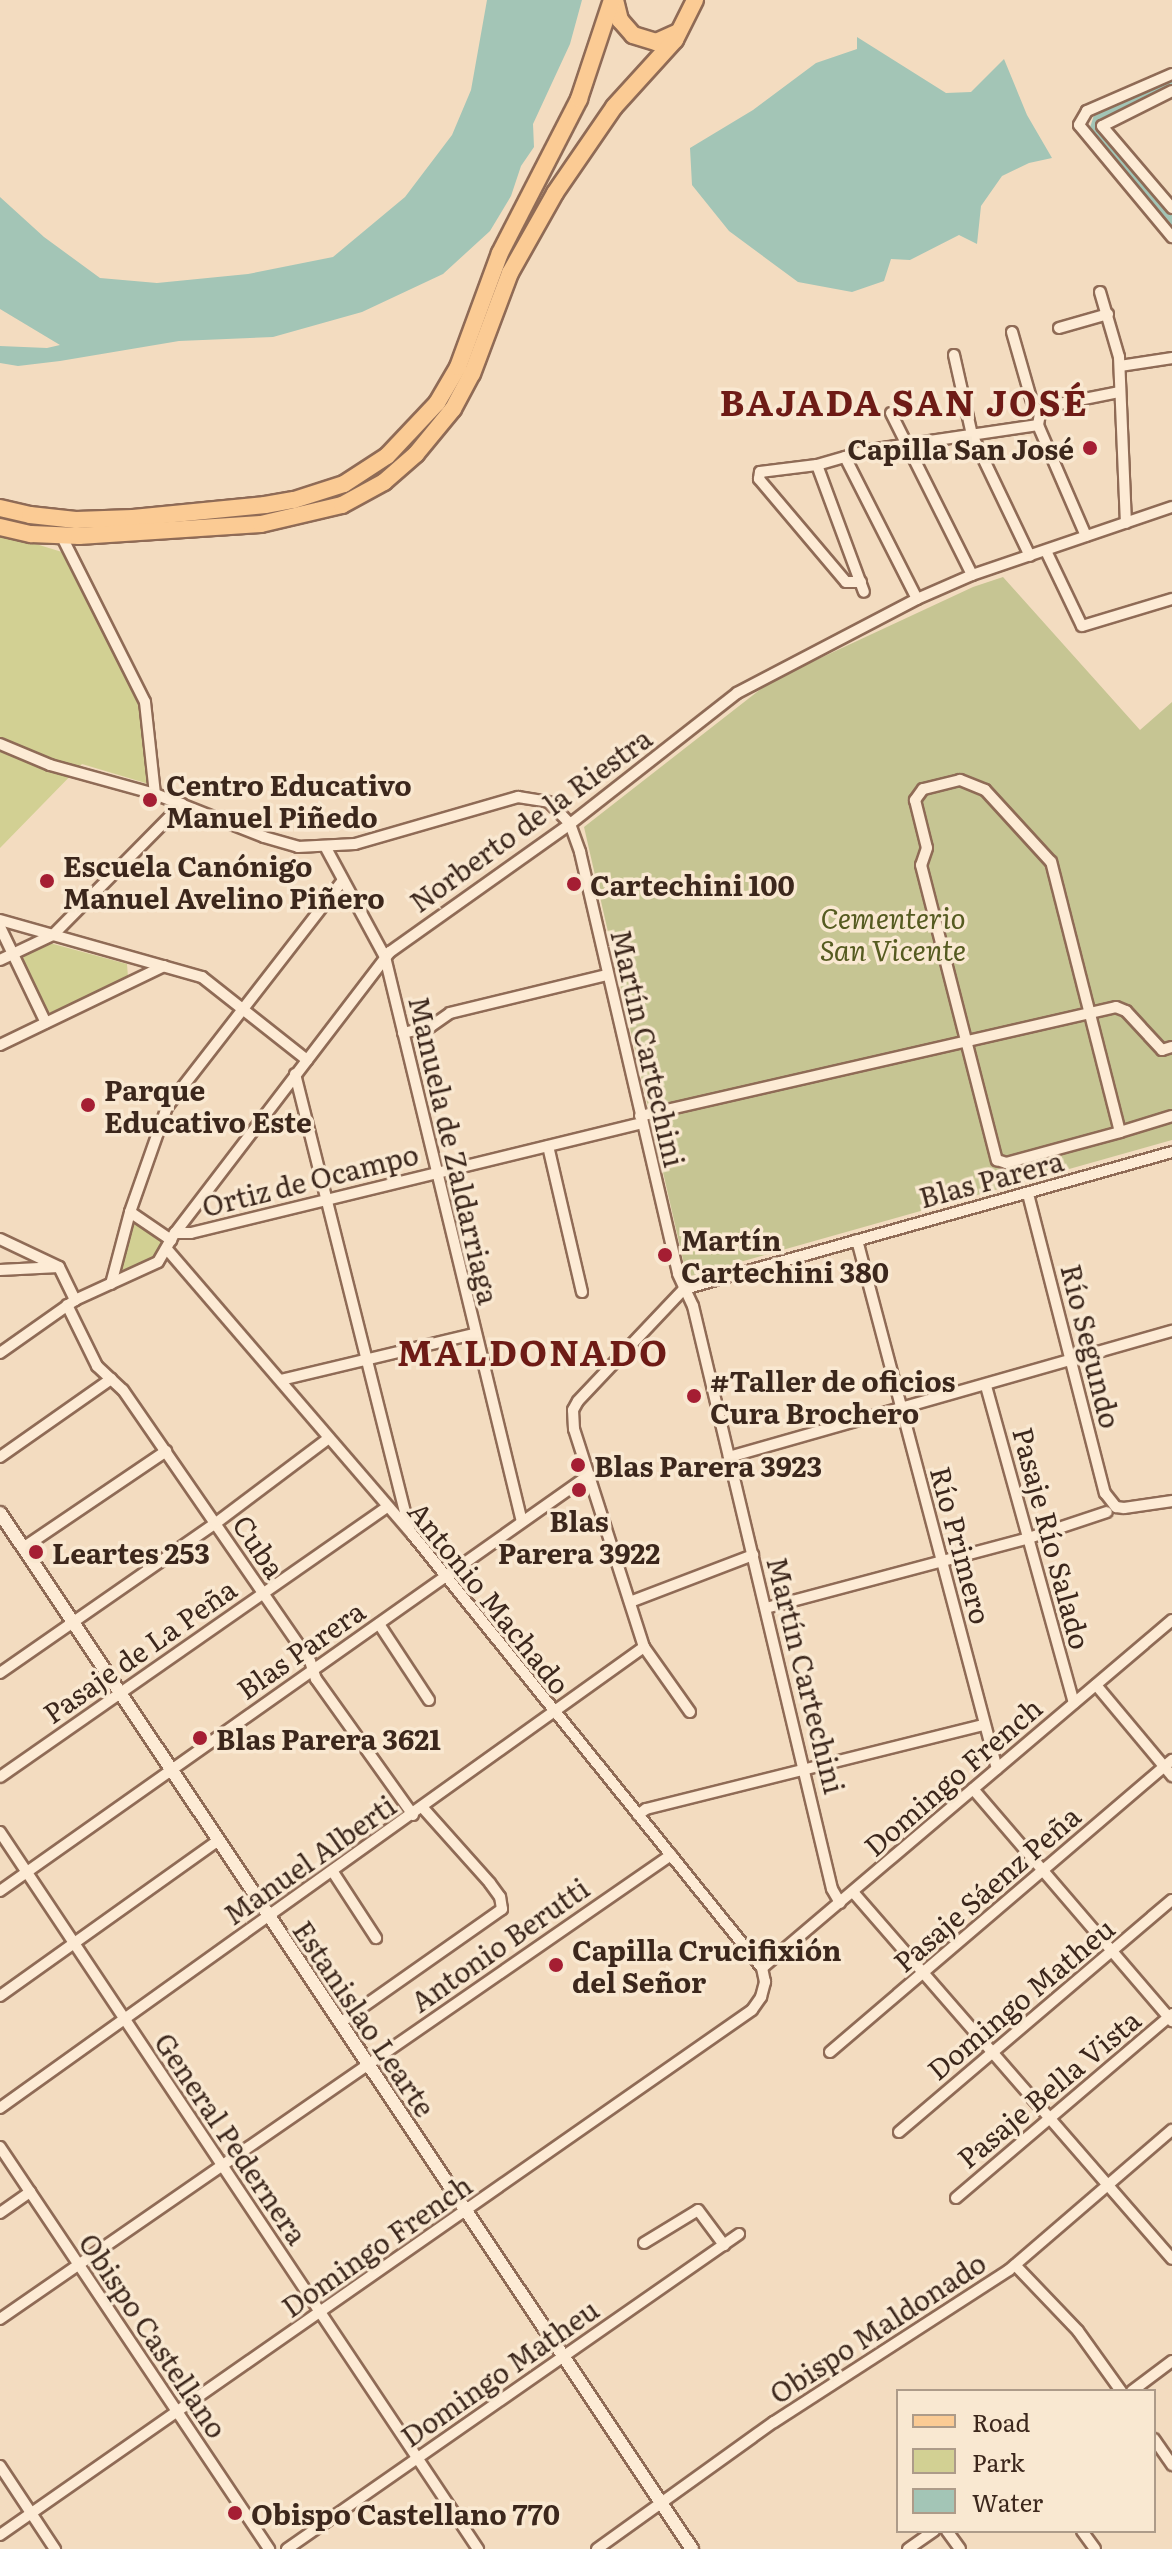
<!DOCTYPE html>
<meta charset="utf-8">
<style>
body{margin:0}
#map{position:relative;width:1172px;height:2549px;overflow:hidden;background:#f3dcc0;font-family:Literata,serif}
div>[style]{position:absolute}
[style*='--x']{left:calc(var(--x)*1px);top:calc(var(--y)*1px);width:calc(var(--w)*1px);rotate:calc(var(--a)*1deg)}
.green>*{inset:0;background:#d2d093}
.cemetery>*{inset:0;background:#c6c593}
.water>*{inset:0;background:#a3c5b6}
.canal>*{height:10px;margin:-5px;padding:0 5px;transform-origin:5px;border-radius:5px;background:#a3c5b6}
.roads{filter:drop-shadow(2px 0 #8f6b56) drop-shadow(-2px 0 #8f6b56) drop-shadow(0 2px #8f6b56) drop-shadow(0 -2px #8f6b56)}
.minor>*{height:10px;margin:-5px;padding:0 5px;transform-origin:5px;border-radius:5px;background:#fdebd5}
.tertiary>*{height:12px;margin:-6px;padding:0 6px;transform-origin:6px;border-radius:6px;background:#fdebd5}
.primary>*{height:16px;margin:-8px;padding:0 8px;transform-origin:8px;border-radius:8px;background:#fbcb94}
.dots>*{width:22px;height:22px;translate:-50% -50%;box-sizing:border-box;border:4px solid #f9e8d1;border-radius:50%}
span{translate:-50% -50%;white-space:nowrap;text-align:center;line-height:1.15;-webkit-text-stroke:7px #f9e8d1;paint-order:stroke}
.poi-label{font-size:28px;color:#3c271c;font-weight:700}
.right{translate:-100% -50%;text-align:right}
.left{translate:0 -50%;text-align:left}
.street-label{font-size:28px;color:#3c271c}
.park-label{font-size:28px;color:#555b20;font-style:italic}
.district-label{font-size:36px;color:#6e1b16;font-weight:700;letter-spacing:2px}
.legend{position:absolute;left:896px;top:2389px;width:260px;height:144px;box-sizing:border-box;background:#f9e8d1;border:2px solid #ad9b89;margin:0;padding:10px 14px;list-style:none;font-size:24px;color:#3c271c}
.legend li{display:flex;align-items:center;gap:16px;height:40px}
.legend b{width:40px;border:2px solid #ad9b89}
</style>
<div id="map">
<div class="green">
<i style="clip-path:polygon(0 533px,62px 552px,141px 709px,152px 785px,82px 764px,0 848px)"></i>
<i style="clip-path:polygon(46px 942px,127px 964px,128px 977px,53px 1013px,47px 1011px,23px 961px,24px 953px)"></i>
<i style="clip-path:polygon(132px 1217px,164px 1243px,154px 1259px,114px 1279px)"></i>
</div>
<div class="cemetery">
<i style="clip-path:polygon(1003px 577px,1140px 730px,1172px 702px,1172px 1140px,687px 1277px,584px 827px,771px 681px,973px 587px)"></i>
</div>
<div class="water">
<i style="clip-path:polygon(487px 0,582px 0,570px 44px,533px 124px,534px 147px,521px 166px,511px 196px,490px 231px,443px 274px,362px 312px,273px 337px,179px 341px,60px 361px,18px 366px,0 363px,0 346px,47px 348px,60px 345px,0 309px,0 197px,44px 237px,100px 278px,157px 283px,248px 274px,333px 257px,405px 197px,452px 135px,471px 90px)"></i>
<i style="clip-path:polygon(857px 37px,946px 93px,971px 92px,1004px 59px,1027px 115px,1052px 158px,1029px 163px,1002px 176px,981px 206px,977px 244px,959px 235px,910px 260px,891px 259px,884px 281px,852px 292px,798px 282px,729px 231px,692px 185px,690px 148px,753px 110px,816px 63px,857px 49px)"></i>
</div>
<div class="canal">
<i style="--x:1172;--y:83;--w:82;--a:154.1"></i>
<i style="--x:1098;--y:119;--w:13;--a:108"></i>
<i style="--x:1094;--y:131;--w:118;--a:48.8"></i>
</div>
<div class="roads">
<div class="minor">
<i style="--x:1172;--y:74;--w:93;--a:156.5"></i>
<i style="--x:1087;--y:111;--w:16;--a:120"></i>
<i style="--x:1079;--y:125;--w:146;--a:50.3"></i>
<i style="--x:1172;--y:91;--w:78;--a:153.4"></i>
<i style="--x:1102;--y:126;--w:108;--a:49.5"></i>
<i style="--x:1100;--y:292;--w:68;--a:73.7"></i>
<i style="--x:1119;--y:357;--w:166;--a:87.6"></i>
<i style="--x:1059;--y:328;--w:51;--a:-15.9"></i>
<i style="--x:1012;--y:332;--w:76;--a:74"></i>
<i style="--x:1033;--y:405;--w:11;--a:52"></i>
<i style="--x:954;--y:355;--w:82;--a:77.3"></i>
<i style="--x:972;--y:435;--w:134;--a:64.4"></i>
<i style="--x:1120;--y:366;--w:53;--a:-8.7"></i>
<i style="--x:891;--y:413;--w:181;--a:63.4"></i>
<i style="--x:845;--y:457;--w:159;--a:63.1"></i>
<i style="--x:817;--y:465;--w:135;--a:69.7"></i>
<i style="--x:60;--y:533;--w:189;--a:63.3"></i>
<i style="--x:145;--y:702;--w:93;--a:83.8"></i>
<i style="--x:1086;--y:536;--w:121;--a:-113.4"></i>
<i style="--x:1038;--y:425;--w:11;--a:-80"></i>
<i style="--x:1040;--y:414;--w:12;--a:-42"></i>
<i style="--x:1049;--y:406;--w:71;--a:-11.3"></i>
<i style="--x:1046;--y:551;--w:83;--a:64.4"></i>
<i style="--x:1082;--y:626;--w:94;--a:-16.7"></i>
<i style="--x:861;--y:582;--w:15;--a:180"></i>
<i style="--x:846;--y:582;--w:135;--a:-130.2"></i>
<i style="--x:759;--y:479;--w:7;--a:-82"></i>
<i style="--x:760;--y:472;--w:57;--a:-7"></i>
<i style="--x:817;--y:465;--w:54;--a:-16.1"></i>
<i style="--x:869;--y:450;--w:171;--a:-8.4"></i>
<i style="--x:0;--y:744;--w:54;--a:22.8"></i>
<i style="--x:50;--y:765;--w:109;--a:15.4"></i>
<i style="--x:155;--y:794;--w:117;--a:21.5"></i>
<i style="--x:264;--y:837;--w:35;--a:16"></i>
<i style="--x:298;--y:847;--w:57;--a:-3"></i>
<i style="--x:355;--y:844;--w:170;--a:-16.1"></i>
<i style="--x:518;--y:797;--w:31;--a:9"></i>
<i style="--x:549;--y:802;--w:30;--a:46"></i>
<i style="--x:570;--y:824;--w:30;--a:70"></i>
<i style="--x:580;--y:852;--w:433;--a:76.9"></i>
<i style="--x:678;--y:1274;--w:35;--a:65"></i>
<i style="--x:693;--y:1306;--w:599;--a:76.59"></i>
<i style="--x:832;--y:1889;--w:16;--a:60"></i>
<i style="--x:326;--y:848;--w:124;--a:61.6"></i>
<i style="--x:385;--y:957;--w:581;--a:76.37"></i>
<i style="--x:0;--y:920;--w:210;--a:15.8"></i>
<i style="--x:202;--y:977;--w:134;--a:38.3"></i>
<i style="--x:0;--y:927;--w:106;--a:64.4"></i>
<i style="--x:0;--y:960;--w:59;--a:-25.3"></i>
<i style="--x:53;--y:935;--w:184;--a:-45.4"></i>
<i style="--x:403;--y:1033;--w:28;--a:-13"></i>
<i style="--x:430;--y:1027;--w:24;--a:-35"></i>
<i style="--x:450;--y:1013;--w:162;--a:-13.6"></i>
<i style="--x:0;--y:1045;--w:182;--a:-25.7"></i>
<i style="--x:295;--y:1074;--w:469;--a:75.9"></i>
<i style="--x:640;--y:1116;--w:488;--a:-12.9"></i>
<i style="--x:1116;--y:1007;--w:11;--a:22"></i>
<i style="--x:1126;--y:1011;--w:53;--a:47.3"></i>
<i style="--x:1162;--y:1050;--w:10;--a:-17"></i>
<i style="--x:1120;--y:1132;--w:279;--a:-104.3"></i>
<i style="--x:1051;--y:862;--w:98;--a:-132.5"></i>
<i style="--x:985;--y:790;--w:27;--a:-158"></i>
<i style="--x:960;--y:780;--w:38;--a:166"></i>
<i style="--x:923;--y:789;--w:14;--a:126"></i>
<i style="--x:915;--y:800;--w:49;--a:76"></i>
<i style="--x:927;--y:848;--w:18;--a:109"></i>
<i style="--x:921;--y:865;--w:305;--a:75.6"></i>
<i style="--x:997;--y:1160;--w:9;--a:18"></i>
<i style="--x:1006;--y:1163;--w:118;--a:-15.2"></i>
<i style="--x:1120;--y:1132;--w:54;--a:-17.1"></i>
<i style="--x:548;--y:1146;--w:150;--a:76.9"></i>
<i style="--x:1028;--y:1194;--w:309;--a:75.6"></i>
<i style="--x:1105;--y:1493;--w:18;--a:52"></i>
<i style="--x:1116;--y:1507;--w:8;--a:7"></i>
<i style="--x:1124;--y:1508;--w:49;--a:-8.3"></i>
<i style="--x:130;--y:1212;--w:50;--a:34.3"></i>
<i style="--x:175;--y:1233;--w:16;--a:0"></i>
<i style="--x:191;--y:1233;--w:464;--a:-13.7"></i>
<i style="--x:0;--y:1239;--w:65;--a:25.4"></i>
<i style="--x:857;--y:1240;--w:547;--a:75.18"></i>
<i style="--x:59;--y:1267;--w:37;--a:64"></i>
<i style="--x:0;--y:1270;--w:59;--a:-2.9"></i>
<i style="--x:111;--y:1284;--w:74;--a:-75.2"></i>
<i style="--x:130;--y:1212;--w:111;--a:-70.6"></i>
<i style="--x:167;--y:1107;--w:287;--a:-52.2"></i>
<i style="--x:67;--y:1305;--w:68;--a:63.8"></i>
<i style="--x:97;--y:1366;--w:35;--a:43"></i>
<i style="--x:123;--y:1390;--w:329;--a:55.4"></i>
<i style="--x:310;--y:1661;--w:19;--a:72"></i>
<i style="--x:316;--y:1679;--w:167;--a:54.5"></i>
<i style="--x:0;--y:1353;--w:92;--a:-35.2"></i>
<i style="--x:75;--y:1300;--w:91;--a:-24.6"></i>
<i style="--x:158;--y:1262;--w:34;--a:-60"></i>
<i style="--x:175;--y:1233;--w:354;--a:-52.6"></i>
<i style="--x:390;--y:952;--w:221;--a:-35.4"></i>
<i style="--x:570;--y:824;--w:212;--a:-38.1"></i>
<i style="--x:737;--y:693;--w:203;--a:-27.6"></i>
<i style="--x:917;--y:599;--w:60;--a:-23.6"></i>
<i style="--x:972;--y:575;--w:211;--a:-18.8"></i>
<i style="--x:281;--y:1380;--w:198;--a:-13.4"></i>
<i style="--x:986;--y:1386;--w:329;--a:74.5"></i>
<i style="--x:0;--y:1457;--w:136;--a:-35.1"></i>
<i style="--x:729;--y:1457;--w:461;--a:-15.9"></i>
<i style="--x:23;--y:1548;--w:173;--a:-34.1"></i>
<i style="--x:630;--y:1602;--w:132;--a:-20.9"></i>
<i style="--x:766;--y:1608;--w:269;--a:-14.9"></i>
<i style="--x:1026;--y:1539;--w:85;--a:-18.4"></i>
<i style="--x:379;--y:1624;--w:91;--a:56.7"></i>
<i style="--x:0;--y:1673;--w:263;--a:-34.8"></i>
<i style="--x:216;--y:1523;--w:141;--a:-37"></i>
<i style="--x:1096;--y:1685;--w:119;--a:50.1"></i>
<i style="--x:690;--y:1712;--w:80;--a:-125.3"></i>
<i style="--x:644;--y:1647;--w:229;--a:-107.8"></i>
<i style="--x:574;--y:1429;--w:19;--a:-93"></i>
<i style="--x:573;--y:1410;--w:10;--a:-61"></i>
<i style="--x:578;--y:1401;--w:154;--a:-46.6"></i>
<i style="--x:684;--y:1289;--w:507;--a:-15.68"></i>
<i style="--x:0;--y:1777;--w:470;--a:-34.9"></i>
<i style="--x:973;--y:1789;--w:306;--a:49.4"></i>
<i style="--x:638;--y:1815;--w:10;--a:-37"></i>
<i style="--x:646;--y:1809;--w:348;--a:-14"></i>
<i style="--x:0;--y:1832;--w:862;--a:56.31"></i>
<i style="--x:333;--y:1872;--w:79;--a:56.9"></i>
<i style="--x:0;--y:1891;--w:721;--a:-35.23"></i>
<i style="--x:853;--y:1892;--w:486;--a:49"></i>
<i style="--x:762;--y:1968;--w:538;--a:-40.32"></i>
<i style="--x:0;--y:1996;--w:267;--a:-35.5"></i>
<i style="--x:340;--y:2023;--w:198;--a:-35.1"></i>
<i style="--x:502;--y:1909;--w:12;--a:-99"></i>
<i style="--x:500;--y:1897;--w:17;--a:-126"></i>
<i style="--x:490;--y:1883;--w:101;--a:-131.8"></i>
<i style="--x:830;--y:2052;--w:450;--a:-40.5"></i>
<i style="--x:0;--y:2108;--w:792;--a:-35.6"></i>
<i style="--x:899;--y:2132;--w:358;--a:-40.4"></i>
<i style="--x:0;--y:2147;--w:484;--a:56.2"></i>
<i style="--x:956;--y:2198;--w:284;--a:-40.4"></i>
<i style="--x:0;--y:2213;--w:37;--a:-35"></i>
<i style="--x:644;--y:2243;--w:63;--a:-31.4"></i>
<i style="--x:698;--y:2210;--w:44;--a:53.4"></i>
<i style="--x:1015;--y:2265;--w:91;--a:46.3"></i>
<i style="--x:1078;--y:2331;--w:74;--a:54.4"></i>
<i style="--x:0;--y:2319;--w:816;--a:-34.66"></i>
<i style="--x:1132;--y:2391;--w:50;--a:-36.9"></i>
<i style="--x:1154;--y:2439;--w:32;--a:55"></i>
<i style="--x:0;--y:2466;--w:100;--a:56.5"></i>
<i style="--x:947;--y:2531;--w:22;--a:54"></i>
<i style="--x:1082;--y:2531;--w:22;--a:54"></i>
<i style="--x:0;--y:2535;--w:917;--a:-34.92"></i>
<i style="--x:752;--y:2010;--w:16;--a:-55"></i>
<i style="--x:761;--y:1997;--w:16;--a:-75"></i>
<i style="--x:765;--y:1982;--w:14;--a:-102"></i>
<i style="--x:762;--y:1968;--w:558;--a:-128.88"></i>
<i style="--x:412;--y:1534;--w:376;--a:-130.7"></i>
<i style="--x:287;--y:2549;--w:551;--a:-34.87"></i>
<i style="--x:597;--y:2549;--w:218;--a:-35.7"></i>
<i style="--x:774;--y:2422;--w:280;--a:-32.9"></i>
<i style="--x:1009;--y:2270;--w:215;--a:-40.7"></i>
<i style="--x:908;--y:2549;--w:32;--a:-35"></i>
</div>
<div class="tertiary">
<i style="--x:0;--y:1513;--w:1246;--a:56.26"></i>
</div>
<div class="primary">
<i style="--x:615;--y:0;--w:21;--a:76"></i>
<i style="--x:620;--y:20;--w:20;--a:49"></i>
<i style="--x:633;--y:35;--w:24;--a:17"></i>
<i style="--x:656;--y:42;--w:22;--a:-24"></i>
<i style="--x:0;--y:508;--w:31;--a:13"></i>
<i style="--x:30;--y:515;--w:46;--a:6.2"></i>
<i style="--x:76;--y:520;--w:57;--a:-2"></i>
<i style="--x:133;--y:518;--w:133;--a:-5.6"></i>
<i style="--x:265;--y:505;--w:29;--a:-10"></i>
<i style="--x:294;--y:500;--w:52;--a:-17.7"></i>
<i style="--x:344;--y:484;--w:51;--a:-33.1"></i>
<i style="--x:387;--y:456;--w:73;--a:-46.7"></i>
<i style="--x:437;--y:403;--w:42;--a:-59.7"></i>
<i style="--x:458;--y:367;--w:121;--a:-69.8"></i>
<i style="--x:500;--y:253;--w:173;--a:-62.8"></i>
<i style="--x:579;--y:99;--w:104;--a:-71.6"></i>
<i style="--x:0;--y:527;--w:32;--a:13"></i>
<i style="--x:31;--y:534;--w:48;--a:2.4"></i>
<i style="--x:79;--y:536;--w:182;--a:-3.8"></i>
<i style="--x:261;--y:524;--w:83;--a:-13.2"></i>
<i style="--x:342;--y:505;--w:48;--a:-28.7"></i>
<i style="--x:384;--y:482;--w:43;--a:-41.2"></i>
<i style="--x:416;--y:454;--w:58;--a:-50.6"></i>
<i style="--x:453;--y:409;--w:40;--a:-62"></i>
<i style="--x:472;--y:374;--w:108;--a:-69.4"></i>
<i style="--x:510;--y:273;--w:92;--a:-60.6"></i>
<i style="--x:555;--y:193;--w:104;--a:-55.5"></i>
<i style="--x:614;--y:107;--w:91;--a:-47.7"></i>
<i style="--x:675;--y:40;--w:45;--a:-63.4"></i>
</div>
</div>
<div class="dots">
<i style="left:1090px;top:448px;background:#a51e33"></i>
<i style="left:150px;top:800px;background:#a51e33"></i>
<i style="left:47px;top:881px;background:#a51e33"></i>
<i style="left:574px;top:884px;background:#a51e33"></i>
<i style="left:88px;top:1105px;background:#a51e33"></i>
<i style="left:665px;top:1255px;background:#a51e33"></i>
<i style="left:694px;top:1396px;background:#a51e33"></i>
<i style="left:578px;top:1465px;background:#a51e33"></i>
<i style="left:579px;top:1490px;background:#a51e33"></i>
<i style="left:36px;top:1552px;background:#a51e33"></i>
<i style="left:200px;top:1738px;background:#a51e33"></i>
<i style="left:556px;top:1965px;background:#a51e33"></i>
<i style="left:235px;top:2513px;background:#a51e33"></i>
</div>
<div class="poi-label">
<span class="right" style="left:1074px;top:448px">Capilla San José</span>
<span class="left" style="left:166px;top:800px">Centro Educativo<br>Manuel Piñedo</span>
<span class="left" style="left:63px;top:881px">Escuela Canónigo<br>Manuel Avelino Piñero</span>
<span class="left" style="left:590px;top:884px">Cartechini 100</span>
<span class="left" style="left:104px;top:1105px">Parque<br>Educativo Este</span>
<span class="left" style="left:681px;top:1255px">Martín<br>Cartechini 380</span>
<span class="left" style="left:710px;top:1396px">#Taller de oficios<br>Cura Brochero</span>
<span class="left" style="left:594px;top:1465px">Blas Parera 3923</span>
<span style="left:579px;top:1536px">Blas<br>Parera 3922</span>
<span class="left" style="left:52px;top:1552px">Leartes 253</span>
<span class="left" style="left:216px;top:1738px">Blas Parera 3621</span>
<span class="left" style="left:572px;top:1965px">Capilla Crucifixión<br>del Señor</span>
<span class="left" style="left:251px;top:2513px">Obispo Castellano 770</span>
</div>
<div class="street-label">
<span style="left:530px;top:819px;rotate:-36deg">Norberto de la Riestra</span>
<span style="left:649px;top:1048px;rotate:77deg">Martín Cartechini</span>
<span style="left:455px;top:1150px;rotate:77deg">Manuela de Zaldarriaga</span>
<span style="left:991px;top:1178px;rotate:-15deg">Blas Parera</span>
<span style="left:310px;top:1179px;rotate:-14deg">Ortiz de Ocampo</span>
<span style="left:1092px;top:1346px;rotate:76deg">Río Segundo</span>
<span style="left:1053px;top:1538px;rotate:75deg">Pasaje Río Salado</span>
<span style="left:962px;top:1545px;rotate:75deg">Río Primero</span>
<span style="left:260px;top:1546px;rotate:56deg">Cuba</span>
<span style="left:490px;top:1597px;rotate:51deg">Antonio Machado</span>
<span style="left:300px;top:1649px;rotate:-35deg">Blas Parera</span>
<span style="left:139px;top:1650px;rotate:-35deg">Pasaje de La Peña</span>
<span style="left:807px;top:1675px;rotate:76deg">Martín Cartechini</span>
<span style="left:952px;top:1776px;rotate:-41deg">Domingo French</span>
<span style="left:309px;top:1859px;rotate:-35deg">Manuel Alberti</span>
<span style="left:986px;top:1888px;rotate:-41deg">Pasaje Sáenz Peña</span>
<span style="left:499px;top:1944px;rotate:-35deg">Antonio Berutti</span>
<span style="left:1020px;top:1998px;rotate:-40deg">Domingo Matheu</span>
<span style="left:365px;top:2018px;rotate:56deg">Estanislao Learte</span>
<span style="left:1048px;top:2088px;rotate:-40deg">Pasaje Bella Vista</span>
<span style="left:232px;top:2138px;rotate:56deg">General Pedernera</span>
<span style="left:376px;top:2245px;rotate:-35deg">Domingo French</span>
<span style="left:877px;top:2327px;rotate:-33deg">Obispo Maldonado</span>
<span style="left:154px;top:2335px;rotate:56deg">Obispo Castellano</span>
<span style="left:499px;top:2372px;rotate:-35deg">Domingo Matheu</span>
</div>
<div class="park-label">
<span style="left:893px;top:933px">Cementerio<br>San Vicente</span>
</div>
<div class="district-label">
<span style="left:904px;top:401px">BAJADA SAN JOSÉ</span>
<span style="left:533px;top:1351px">MALDONADO</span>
</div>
<ul class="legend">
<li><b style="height:10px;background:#fbcb94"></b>Road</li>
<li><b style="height:22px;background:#d2d093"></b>Park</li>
<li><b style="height:22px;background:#a3c5b6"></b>Water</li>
</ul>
</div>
